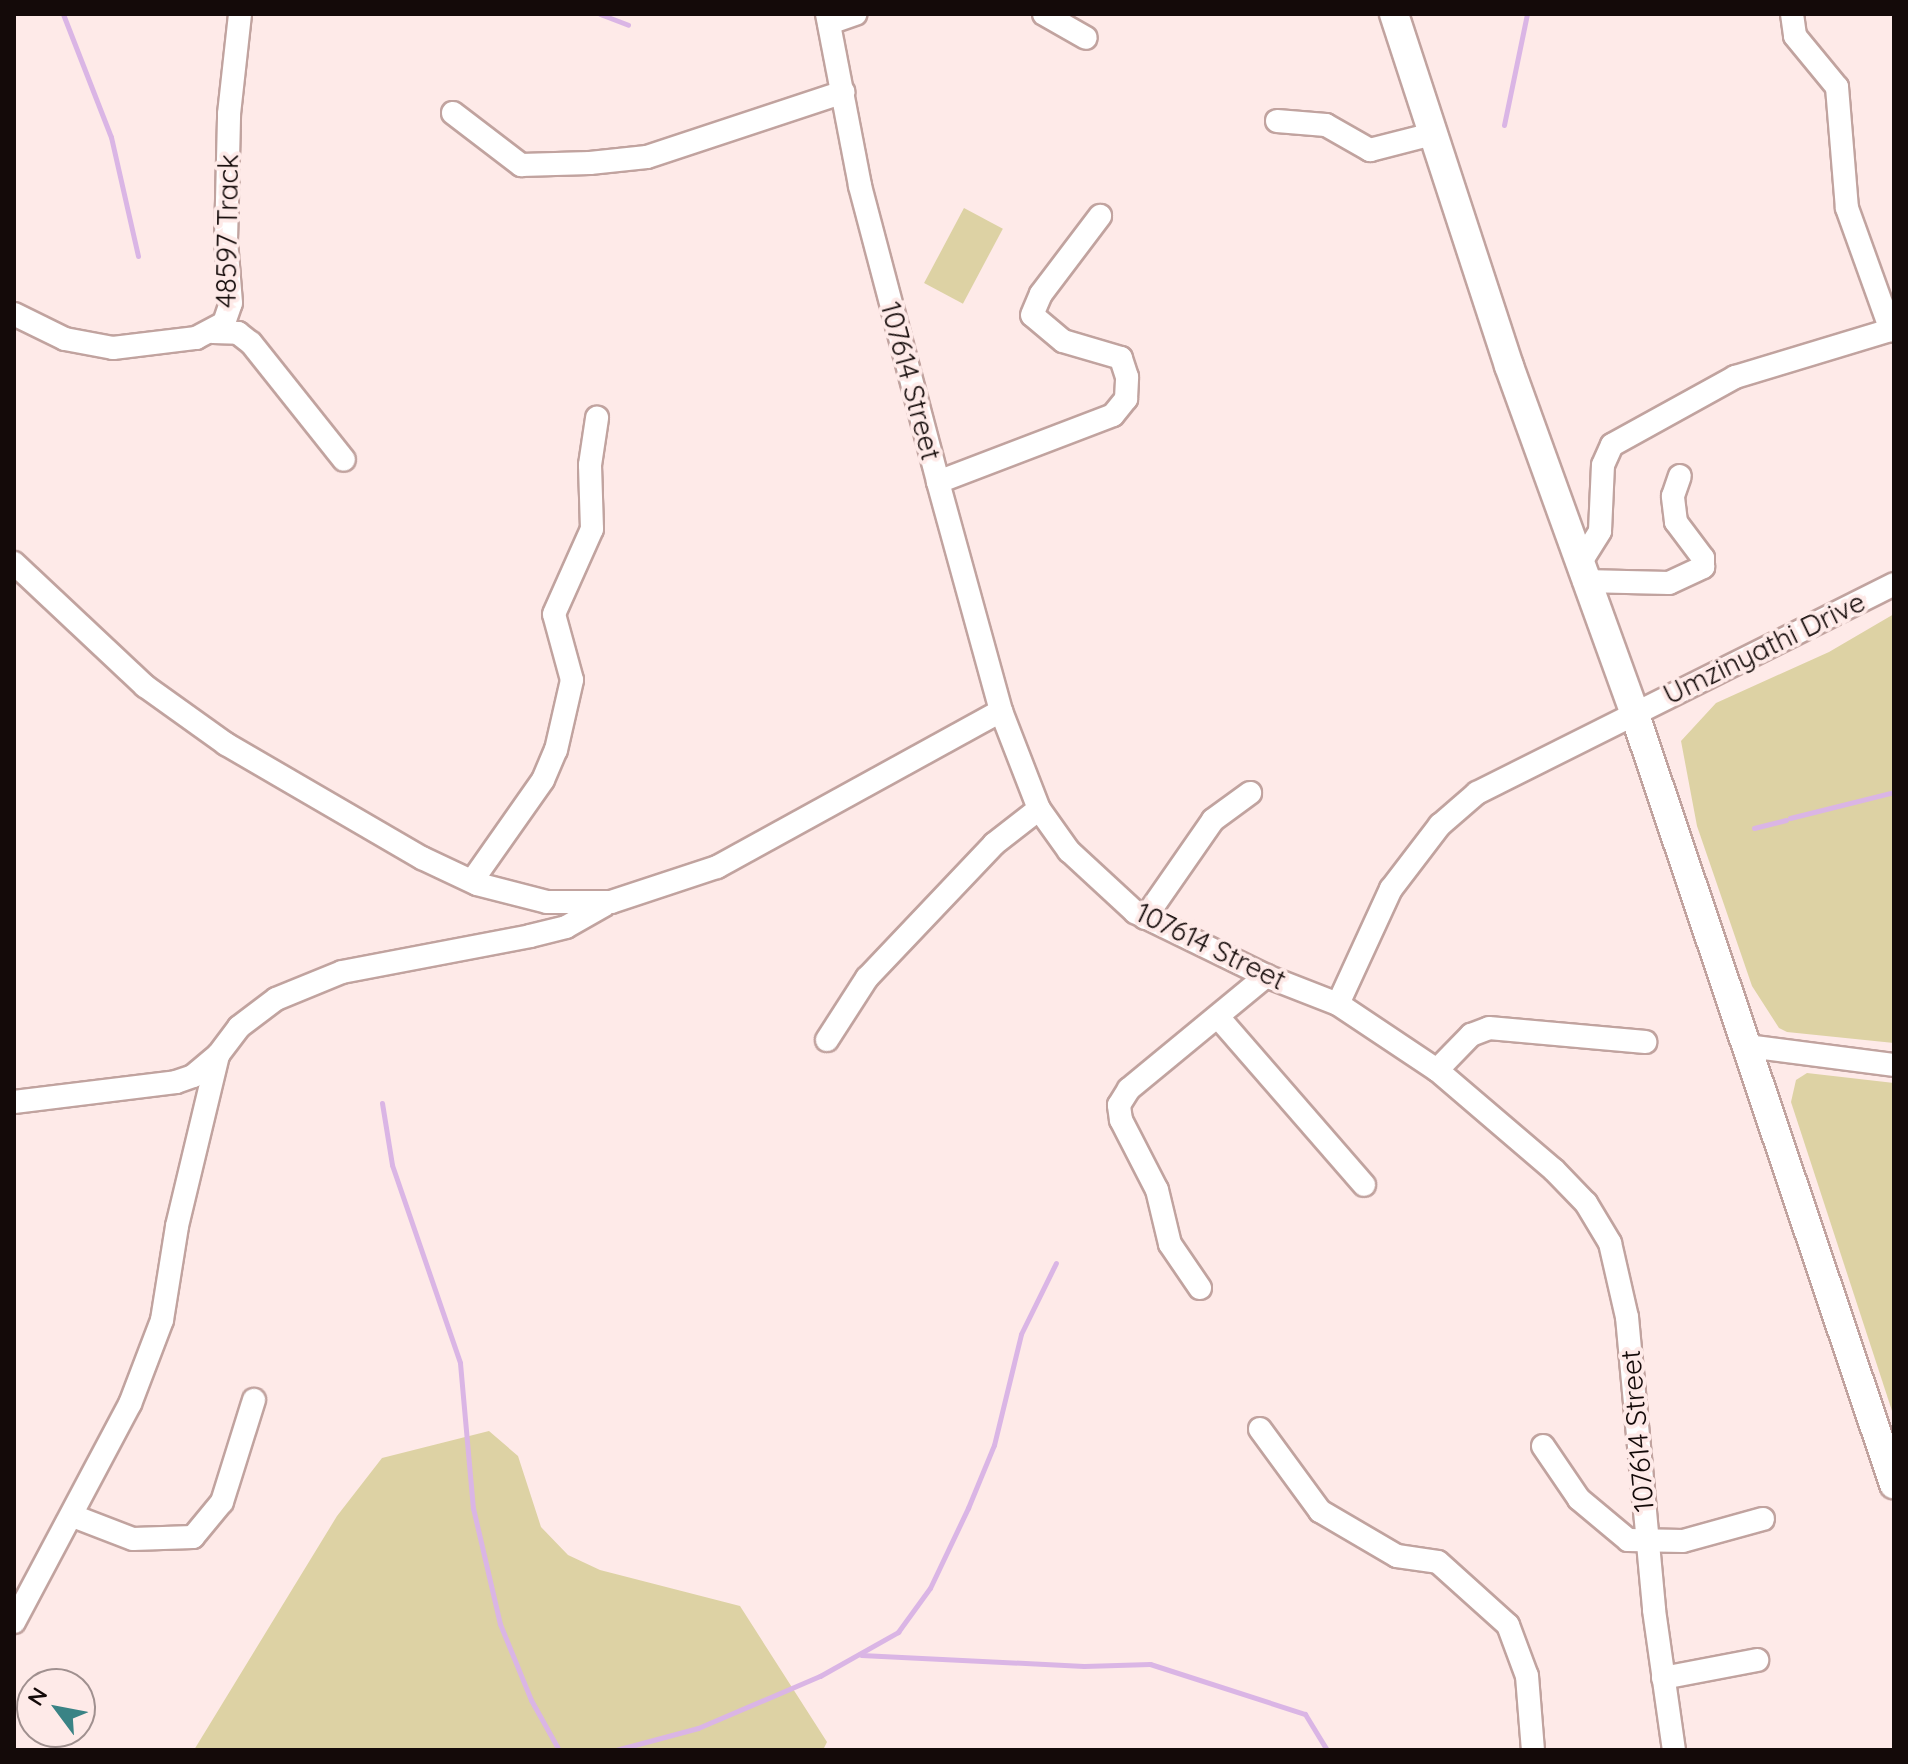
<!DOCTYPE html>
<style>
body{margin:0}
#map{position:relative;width:1908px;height:1764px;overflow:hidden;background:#feeae8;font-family:Quicksand,sans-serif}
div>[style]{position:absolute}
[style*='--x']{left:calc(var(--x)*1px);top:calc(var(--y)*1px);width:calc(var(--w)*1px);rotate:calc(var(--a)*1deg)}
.green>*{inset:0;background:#ddd2a4;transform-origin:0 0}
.stream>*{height:5px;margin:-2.5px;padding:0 2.5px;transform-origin:2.5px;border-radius:2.5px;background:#dab5e5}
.roads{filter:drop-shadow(2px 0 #c1a39f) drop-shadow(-2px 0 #c1a39f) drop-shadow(0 2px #c1a39f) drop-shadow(0 -2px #c1a39f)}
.minor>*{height:22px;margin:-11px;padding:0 11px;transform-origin:11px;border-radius:11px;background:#fff}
.major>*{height:28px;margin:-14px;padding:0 14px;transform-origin:14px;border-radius:14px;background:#fff}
span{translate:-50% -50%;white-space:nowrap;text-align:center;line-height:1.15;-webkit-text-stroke:8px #feeae8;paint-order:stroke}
.street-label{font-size:28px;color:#140a09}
.frame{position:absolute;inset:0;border:16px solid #140a09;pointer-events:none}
.north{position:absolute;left:16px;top:1668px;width:80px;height:80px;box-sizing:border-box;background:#feeae8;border:2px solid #a0908f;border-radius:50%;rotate:302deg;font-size:22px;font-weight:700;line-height:32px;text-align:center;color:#140a09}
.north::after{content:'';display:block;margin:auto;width:28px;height:36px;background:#3a8385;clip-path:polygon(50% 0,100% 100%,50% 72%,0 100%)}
</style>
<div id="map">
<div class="green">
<i style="left:964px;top:208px;width:44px;height:85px;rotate:28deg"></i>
<i style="clip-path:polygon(1894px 614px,1894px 1043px,1787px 1032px,1779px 1028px,1752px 986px,1697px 826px,1681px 741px,1716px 703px,1829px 652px)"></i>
<i style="clip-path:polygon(1807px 1073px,1894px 1083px,1894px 1417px,1791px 1102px,1796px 1080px)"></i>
<i style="clip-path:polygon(489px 1431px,518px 1456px,541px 1527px,568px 1555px,600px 1570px,740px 1606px,827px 1742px,823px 1750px,194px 1750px,337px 1516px,382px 1458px)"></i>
</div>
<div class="stream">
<i style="--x:63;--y:14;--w:132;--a:68.7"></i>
<i style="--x:111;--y:137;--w:122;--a:77.2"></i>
<i style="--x:600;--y:14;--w:30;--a:21"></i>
<i style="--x:1504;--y:125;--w:113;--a:-78.3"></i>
<i style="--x:1790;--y:818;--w:107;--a:-14"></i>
<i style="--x:1754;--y:828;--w:33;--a:-14"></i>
<i style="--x:382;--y:1103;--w:63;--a:80.8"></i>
<i style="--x:392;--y:1165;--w:209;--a:71"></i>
<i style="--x:460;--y:1363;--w:146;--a:84.9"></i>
<i style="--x:473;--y:1508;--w:119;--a:76.9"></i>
<i style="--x:500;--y:1624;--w:82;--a:67.8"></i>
<i style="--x:531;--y:1700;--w:57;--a:60.8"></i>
<i style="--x:861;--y:1655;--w:223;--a:2.8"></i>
<i style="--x:1084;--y:1666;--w:66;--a:-1.7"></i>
<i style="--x:1150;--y:1664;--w:163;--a:17.9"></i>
<i style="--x:1305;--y:1714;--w:42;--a:58.6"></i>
<i style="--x:616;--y:1750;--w:85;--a:-15"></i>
<i style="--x:698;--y:1728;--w:133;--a:-23.1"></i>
<i style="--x:820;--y:1676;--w:90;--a:-29.4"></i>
<i style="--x:898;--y:1632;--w:54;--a:-54"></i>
<i style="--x:930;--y:1588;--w:89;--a:-64.6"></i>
<i style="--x:968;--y:1508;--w:68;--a:-67.6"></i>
<i style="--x:994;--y:1445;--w:114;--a:-76.3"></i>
<i style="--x:1021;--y:1334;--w:79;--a:-63.8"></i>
</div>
<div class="roads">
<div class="minor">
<i style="--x:827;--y:14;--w:175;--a:79.1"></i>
<i style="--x:860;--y:186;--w:306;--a:75.2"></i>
<i style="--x:938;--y:482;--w:238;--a:74.6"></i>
<i style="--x:1001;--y:711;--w:105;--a:68.8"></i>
<i style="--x:1039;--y:809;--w:52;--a:54.5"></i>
<i style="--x:1069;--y:851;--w:90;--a:42.7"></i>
<i style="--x:1135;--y:912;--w:146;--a:26"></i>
<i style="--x:1266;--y:976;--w:77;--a:21.3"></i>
<i style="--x:1338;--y:1004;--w:119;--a:33.7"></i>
<i style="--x:1437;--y:1070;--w:154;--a:40.5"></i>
<i style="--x:1554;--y:1170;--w:46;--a:45.9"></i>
<i style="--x:1586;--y:1203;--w:47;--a:59"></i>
<i style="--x:1610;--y:1243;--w:76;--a:77.1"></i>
<i style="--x:1627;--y:1317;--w:294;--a:84.7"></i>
<i style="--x:1654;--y:1610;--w:141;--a:81.9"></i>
<i style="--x:1044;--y:14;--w:48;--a:29.7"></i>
<i style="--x:1792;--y:14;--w:22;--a:82"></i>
<i style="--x:1795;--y:36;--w:66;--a:50.5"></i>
<i style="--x:1837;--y:87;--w:121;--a:85.3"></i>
<i style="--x:1847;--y:208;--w:130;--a:70.2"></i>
<i style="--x:829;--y:23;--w:28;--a:-19"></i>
<i style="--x:453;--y:113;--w:86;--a:37.4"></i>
<i style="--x:521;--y:165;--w:69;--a:-1.7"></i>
<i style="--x:590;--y:163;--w:57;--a:-6"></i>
<i style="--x:647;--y:157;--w:207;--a:-18.3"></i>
<i style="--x:1277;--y:121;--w:49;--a:4.7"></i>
<i style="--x:1326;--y:125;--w:51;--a:29.6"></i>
<i style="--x:1370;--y:150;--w:65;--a:-14.3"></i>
<i style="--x:14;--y:314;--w:57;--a:26.1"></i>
<i style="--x:65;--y:339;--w:49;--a:10.6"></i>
<i style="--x:113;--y:348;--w:84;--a:-6.9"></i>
<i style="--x:196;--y:338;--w:32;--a:-28"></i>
<i style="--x:224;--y:323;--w:21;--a:-71"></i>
<i style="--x:231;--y:303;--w:62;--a:-94.6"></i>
<i style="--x:226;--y:241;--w:127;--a:-88.6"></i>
<i style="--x:229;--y:114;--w:101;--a:-83.7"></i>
<i style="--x:213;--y:332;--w:25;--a:2"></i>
<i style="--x:238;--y:333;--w:16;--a:38"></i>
<i style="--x:251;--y:343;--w:149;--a:51.5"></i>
<i style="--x:938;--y:482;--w:187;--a:-20.9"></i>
<i style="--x:1113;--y:415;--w:21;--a:-51"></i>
<i style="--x:1126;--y:399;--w:22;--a:-87"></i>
<i style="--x:1127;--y:377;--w:20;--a:-108"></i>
<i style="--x:1121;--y:358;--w:60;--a:-163.7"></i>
<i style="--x:1063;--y:341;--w:40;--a:-140"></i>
<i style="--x:1032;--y:315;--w:23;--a:-67"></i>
<i style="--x:1041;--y:294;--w:98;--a:-52.9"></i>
<i style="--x:14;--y:563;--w:180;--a:43.2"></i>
<i style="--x:145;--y:686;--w:100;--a:35.6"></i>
<i style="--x:226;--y:744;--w:227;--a:30.2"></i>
<i style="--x:422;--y:858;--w:61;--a:25.3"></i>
<i style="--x:477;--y:884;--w:72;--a:14.4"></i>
<i style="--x:547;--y:902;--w:64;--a:0"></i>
<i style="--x:611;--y:902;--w:112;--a:-18.3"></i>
<i style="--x:717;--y:867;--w:324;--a:-28.8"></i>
<i style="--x:1579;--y:565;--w:40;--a:-58"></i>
<i style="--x:1600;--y:531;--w:66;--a:-87.4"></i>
<i style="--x:1603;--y:465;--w:22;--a:-66"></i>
<i style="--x:1612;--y:445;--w:141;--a:-28.9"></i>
<i style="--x:1735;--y:377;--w:166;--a:-16.8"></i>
<i style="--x:1584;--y:581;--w:85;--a:1.3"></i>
<i style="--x:1669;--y:583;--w:38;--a:-25"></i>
<i style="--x:1703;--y:567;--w:9;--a:-90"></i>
<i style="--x:1703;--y:558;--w:45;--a:-126.9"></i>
<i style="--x:1676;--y:522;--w:26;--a:-97"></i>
<i style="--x:1673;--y:496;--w:21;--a:-71"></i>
<i style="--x:472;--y:881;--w:123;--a:-54.9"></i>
<i style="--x:543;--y:780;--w:33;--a:-67"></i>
<i style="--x:556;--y:750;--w:72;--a:-77.1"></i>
<i style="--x:572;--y:680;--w:68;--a:-105.3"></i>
<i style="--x:554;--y:614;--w:93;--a:-65.9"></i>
<i style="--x:592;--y:529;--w:64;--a:-91.8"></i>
<i style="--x:590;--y:465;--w:48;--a:-81.5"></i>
<i style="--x:1145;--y:918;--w:119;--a:-55.2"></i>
<i style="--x:1213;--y:820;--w:46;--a:-36.1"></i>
<i style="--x:1338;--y:1004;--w:127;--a:-65.3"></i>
<i style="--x:1391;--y:889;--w:81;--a:-52.6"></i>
<i style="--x:1440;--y:825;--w:49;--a:-40.9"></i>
<i style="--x:1477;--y:793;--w:466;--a:-26.6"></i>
<i style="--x:1219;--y:1018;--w:221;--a:49"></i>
<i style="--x:827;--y:1040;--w:74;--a:-57.2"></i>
<i style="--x:867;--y:978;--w:185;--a:-46.5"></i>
<i style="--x:994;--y:844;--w:57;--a:-37.9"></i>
<i style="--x:1748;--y:1046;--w:147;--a:7.4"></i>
<i style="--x:1437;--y:1070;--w:49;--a:-45.8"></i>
<i style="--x:1471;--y:1035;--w:19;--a:-21"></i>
<i style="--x:1489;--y:1028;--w:157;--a:5.1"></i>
<i style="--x:14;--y:1102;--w:163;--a:-7"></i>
<i style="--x:176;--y:1082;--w:18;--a:-19"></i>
<i style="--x:193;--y:1076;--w:33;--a:-40"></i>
<i style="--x:1200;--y:1288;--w:53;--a:-124.3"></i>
<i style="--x:1170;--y:1244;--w:56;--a:-103.5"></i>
<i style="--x:1157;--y:1190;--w:79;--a:-117.2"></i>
<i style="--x:1121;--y:1120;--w:15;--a:-98"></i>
<i style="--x:1119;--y:1105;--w:19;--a:-58"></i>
<i style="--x:1129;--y:1089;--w:178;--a:-39.5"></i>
<i style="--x:1260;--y:1429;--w:102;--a:53.8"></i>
<i style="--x:1320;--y:1511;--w:89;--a:30.3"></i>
<i style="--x:1397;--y:1556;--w:41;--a:8.3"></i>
<i style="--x:1438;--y:1562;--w:94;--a:42"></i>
<i style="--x:1508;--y:1625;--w:54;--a:69.6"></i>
<i style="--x:1527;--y:1676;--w:74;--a:85.4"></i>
<i style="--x:1543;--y:1446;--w:64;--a:55.8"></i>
<i style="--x:1579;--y:1499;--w:64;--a:39.9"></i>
<i style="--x:1628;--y:1540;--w:55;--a:1"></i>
<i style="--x:1683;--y:1541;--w:83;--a:-15.4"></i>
<i style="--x:73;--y:1516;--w:64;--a:21"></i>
<i style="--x:133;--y:1539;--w:60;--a:-1.9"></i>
<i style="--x:193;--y:1537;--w:45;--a:-50.4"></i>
<i style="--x:222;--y:1502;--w:107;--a:-72.6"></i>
<i style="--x:14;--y:1622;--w:247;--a:-62"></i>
<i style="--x:130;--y:1404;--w:90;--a:-69.1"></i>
<i style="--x:162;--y:1320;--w:95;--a:-80.9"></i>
<i style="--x:177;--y:1226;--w:176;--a:-76.5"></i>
<i style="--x:218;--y:1055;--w:35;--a:-53"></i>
<i style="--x:239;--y:1027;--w:46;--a:-37.1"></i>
<i style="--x:276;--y:999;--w:71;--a:-22.2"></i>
<i style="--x:342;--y:972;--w:191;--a:-10.8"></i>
<i style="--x:530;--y:936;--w:37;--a:-14"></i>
<i style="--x:566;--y:927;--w:43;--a:-29.6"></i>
<i style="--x:1663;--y:1678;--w:96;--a:-10.8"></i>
</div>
<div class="major">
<i style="--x:1394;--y:14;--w:370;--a:71.9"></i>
<i style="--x:1509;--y:366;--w:368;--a:70.1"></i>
<i style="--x:1634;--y:712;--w:815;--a:71.39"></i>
</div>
</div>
<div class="street-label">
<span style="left:227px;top:231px;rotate:-89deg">48597 Track</span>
<span style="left:911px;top:381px;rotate:75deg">107614 Street</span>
<span style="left:1764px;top:648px;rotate:-26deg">Umzinyathi Drive</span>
<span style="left:1211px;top:946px;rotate:26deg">107614 Street</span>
<span style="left:1637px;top:1431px;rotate:-95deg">107614 Street</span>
</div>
<div class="frame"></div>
<div class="north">N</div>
</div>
